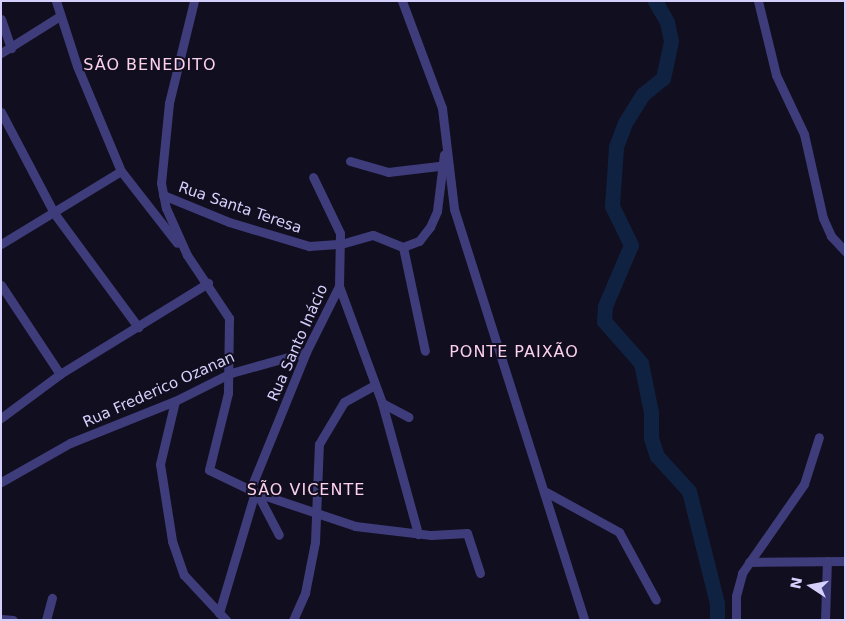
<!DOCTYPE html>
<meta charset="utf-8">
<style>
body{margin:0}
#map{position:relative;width:846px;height:621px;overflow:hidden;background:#110e1f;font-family:"DejaVu Sans",sans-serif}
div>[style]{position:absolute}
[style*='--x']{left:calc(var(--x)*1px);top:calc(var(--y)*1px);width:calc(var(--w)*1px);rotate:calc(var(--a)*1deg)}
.river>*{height:15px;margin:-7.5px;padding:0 7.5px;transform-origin:7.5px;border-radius:7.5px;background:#102241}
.minor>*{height:9px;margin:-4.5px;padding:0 4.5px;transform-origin:4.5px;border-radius:4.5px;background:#3f3c7b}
span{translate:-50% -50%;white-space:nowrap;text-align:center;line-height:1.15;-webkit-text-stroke:4px #110e1f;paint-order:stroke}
.street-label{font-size:15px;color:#d5cffc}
.neighbourhood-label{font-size:16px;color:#fcd1eb;letter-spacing:1px}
.frame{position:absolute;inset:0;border:2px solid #d5cffc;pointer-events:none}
.north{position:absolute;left:786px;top:561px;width:50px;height:50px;-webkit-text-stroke:4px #110e1f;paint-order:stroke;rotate:281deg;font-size:14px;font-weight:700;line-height:20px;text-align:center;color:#d5cffc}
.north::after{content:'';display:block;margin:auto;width:18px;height:22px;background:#d5cffc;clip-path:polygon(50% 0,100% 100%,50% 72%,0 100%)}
</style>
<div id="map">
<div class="river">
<i style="--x:655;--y:1;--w:24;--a:60"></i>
<i style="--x:667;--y:22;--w:19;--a:78"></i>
<i style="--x:671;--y:41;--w:38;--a:102"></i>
<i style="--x:663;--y:78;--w:26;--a:141"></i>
<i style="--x:643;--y:94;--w:34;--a:122"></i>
<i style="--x:625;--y:123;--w:26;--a:111"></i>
<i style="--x:616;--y:147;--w:59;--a:93.9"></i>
<i style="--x:612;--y:206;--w:43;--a:64"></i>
<i style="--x:631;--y:245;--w:66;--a:113.1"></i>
<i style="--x:605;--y:306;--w:15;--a:94"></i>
<i style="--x:604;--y:321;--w:56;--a:48.6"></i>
<i style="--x:641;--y:363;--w:50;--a:78.5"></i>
<i style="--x:651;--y:412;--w:26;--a:90"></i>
<i style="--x:651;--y:438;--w:19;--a:72"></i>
<i style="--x:657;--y:456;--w:47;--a:47.6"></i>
<i style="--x:689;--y:491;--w:115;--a:76"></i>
<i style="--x:717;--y:603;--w:17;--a:90"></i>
</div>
<div class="minor">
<i style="--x:56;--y:1;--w:68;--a:72.1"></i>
<i style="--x:77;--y:66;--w:114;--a:67.3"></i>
<i style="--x:121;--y:171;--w:91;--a:52.1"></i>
<i style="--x:194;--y:1;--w:105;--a:103.8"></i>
<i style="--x:169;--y:103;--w:80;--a:95.7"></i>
<i style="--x:161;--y:183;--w:25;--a:79"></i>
<i style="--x:166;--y:208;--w:51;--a:65.9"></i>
<i style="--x:187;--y:255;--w:76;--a:56.3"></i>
<i style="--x:229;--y:318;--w:75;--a:90.8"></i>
<i style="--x:228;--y:393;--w:79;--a:103.9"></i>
<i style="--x:209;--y:470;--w:53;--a:25.6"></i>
<i style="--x:257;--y:493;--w:103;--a:18.6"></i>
<i style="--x:355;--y:526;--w:77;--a:6.8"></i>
<i style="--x:431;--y:535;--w:36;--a:-3"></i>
<i style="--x:467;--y:533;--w:42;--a:72"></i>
<i style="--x:402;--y:1;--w:114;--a:69.5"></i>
<i style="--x:442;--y:108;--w:102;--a:83.2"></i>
<i style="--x:454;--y:209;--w:431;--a:72.4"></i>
<i style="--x:758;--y:1;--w:76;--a:76.3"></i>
<i style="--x:776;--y:75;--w:65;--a:64.6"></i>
<i style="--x:804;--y:134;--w:86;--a:77.3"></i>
<i style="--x:823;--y:218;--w:20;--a:66"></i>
<i style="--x:831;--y:236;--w:21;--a:47"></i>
<i style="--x:1;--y:19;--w:31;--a:71"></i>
<i style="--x:1;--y:53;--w:70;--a:-32.1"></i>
<i style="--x:1;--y:112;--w:114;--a:62.3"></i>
<i style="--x:54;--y:213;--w:142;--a:53.6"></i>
<i style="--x:350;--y:161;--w:40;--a:16"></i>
<i style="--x:388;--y:172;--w:51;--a:-6.7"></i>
<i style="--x:163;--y:195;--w:71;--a:22.2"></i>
<i style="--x:229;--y:222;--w:84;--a:16.7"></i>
<i style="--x:309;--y:246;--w:32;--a:-4"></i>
<i style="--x:341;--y:244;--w:33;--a:-16"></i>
<i style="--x:373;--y:235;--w:32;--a:22"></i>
<i style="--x:403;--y:247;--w:17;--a:-21"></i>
<i style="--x:419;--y:241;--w:18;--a:-52"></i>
<i style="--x:430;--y:227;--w:17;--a:-66"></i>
<i style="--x:437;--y:211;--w:57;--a:-83"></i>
<i style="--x:1;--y:244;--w:140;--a:-31.3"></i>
<i style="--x:403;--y:247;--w:106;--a:78.1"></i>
<i style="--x:1;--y:285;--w:107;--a:56.5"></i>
<i style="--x:339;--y:286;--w:125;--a:69.8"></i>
<i style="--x:382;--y:403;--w:136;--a:74.6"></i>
<i style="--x:175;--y:401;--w:65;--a:103.4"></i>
<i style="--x:160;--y:464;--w:78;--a:81.1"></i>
<i style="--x:172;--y:541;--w:36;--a:71"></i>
<i style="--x:184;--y:575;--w:62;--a:47"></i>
<i style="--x:382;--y:403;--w:30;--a:28"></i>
<i style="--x:1;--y:418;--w:74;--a:-36.7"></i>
<i style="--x:60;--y:374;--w:174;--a:-31.6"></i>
<i style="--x:1;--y:482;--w:79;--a:-29.5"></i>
<i style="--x:70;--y:443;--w:113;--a:-21.8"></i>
<i style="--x:175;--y:401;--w:63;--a:-26.6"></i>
<i style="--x:231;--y:373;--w:78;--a:-15.6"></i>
<i style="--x:250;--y:490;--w:149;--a:-67.9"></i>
<i style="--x:306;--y:352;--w:74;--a:-63.4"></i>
<i style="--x:339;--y:286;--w:53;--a:-88.9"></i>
<i style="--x:340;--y:233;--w:62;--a:-115.7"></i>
<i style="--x:546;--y:492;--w:83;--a:28.7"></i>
<i style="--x:619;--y:532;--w:77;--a:61.4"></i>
<i style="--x:257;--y:493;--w:47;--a:62.4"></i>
<i style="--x:749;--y:562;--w:96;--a:-0.6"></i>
<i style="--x:219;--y:613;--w:126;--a:-73.4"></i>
<i style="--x:1;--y:619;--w:12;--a:5"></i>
<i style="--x:46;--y:620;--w:23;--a:-75"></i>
<i style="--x:293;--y:620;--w:30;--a:-66"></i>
<i style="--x:305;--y:593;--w:52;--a:-78.9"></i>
<i style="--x:315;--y:542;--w:98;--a:-87.7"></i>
<i style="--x:319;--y:444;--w:49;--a:-59.2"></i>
<i style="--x:344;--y:402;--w:35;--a:-29"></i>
<i style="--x:736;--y:620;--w:24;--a:-90"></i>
<i style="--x:736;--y:596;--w:24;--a:-75"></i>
<i style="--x:742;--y:573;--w:108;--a:-55.1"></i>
<i style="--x:804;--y:484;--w:49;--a:-72.3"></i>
<i style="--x:825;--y:620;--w:59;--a:-88.1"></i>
</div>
<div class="street-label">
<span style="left:240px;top:208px;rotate:19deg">Rua Santa Teresa</span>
<span style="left:298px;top:343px;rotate:-66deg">Rua Santo Inácio</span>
<span style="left:159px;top:390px;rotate:-24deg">Rua Frederico Ozanan</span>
</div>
<div class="neighbourhood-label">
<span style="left:150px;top:65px">SÃO BENEDITO</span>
<span style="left:514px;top:352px">PONTE PAIXÃO</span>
<span style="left:306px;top:490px">SÃO VICENTE</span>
</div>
<div class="frame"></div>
<div class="north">N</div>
</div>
